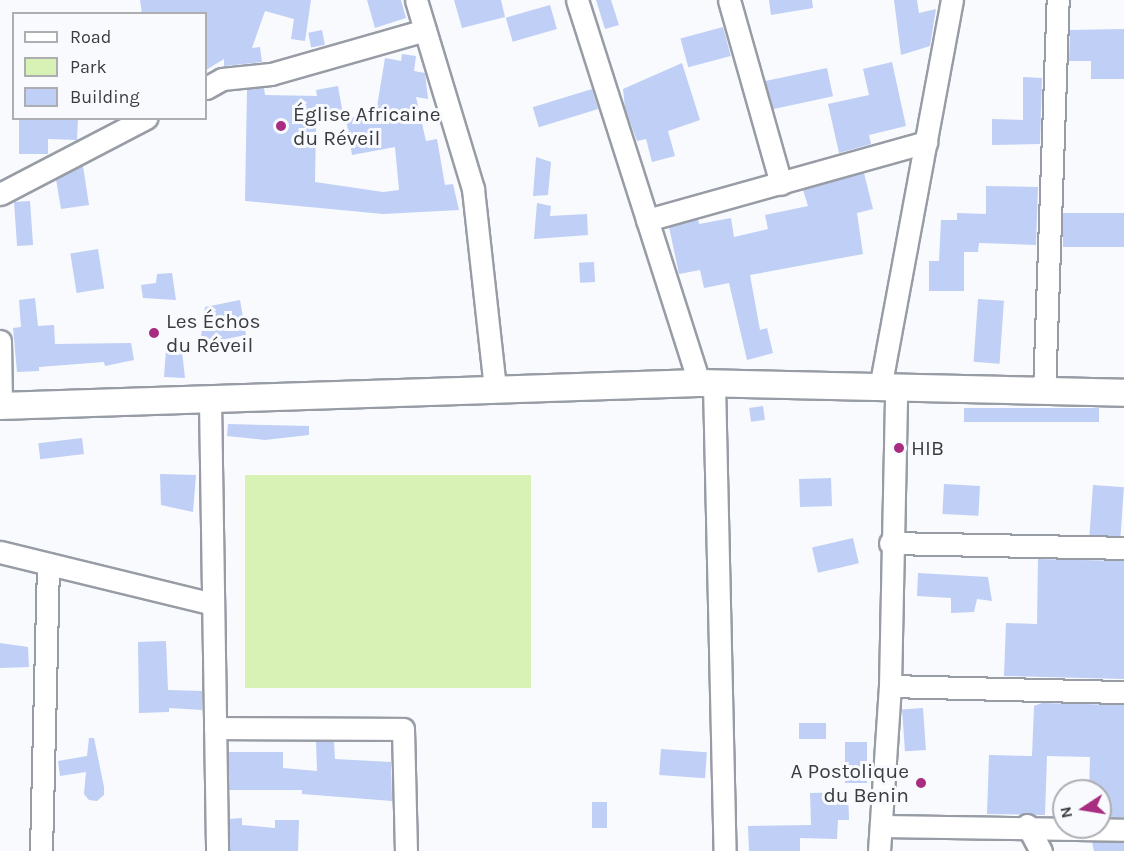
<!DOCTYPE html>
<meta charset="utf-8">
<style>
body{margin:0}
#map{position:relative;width:1124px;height:851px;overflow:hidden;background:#f8fafe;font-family:Karla,sans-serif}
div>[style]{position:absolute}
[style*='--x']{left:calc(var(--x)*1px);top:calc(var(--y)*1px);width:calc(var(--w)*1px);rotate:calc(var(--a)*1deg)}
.green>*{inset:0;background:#d8f1b5;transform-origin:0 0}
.building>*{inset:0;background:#bfcff5;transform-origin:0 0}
.roads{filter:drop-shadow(2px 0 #979ca5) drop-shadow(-2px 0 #979ca5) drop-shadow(0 2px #979ca5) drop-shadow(0 -2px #979ca5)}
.minor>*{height:21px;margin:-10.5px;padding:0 10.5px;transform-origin:10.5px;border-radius:10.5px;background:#fff}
.tertiary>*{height:26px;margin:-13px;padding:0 13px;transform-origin:13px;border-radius:13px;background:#fff}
.dots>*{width:16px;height:16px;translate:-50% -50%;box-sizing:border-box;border:3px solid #f8fafe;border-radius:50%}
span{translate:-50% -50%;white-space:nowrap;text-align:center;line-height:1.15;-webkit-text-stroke:6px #f8fafe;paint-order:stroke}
.poi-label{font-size:21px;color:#3a3c40}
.left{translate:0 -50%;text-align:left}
.right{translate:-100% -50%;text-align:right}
.legend{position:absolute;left:12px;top:12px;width:195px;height:108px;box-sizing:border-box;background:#f8fafe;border:2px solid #acaeb2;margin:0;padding:8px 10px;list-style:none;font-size:18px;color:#3a3c40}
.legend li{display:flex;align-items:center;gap:12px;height:30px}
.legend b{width:30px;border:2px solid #acaeb2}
.north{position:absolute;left:1052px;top:779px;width:60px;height:60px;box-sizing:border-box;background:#f8fafe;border:2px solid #acaeb2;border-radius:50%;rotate:258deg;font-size:16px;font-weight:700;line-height:24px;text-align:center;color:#3a3c40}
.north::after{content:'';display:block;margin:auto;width:21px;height:27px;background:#a82d80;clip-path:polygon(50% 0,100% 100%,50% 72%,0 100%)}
</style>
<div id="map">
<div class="green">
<i style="left:245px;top:475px;width:286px;height:213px"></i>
</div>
<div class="building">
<i style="clip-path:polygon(140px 0,311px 0,305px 41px,291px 39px,294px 19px,265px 11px,252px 48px,260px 47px,262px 62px,224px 66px,224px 59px,206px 70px,206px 14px,142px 14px)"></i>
<i style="clip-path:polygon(367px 0,401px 0,406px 18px,375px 28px)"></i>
<i style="clip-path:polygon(454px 0,501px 0,505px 17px,462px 28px)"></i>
<i style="clip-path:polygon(596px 0,611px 0,619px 25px,605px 29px)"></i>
<i style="clip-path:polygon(769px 0,812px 0,813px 8px,771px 15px)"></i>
<i style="clip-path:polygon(894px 0,917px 0,919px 13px,936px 9px,930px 46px,901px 55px)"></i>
<i style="left:550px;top:5px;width:25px;height:46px;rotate:74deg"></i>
<i style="left:723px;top:27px;width:30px;height:44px;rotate:75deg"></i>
<i style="clip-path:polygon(1124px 29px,1124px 79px,1091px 79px,1091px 61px,1069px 61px,1070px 30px)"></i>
<i style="left:322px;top:30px;width:15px;height:14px;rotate:79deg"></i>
<i style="clip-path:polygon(402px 54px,416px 56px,414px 71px,425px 73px,428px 99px,416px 97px,426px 141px,437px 139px,445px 185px,453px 184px,459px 210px,383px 214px,245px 201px,247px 89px,264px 88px,265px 95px,317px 96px,316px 90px,338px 86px,344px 120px,316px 125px,315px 182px,383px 192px,399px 190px,395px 147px,352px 155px,346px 119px,376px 113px,385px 58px,401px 61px)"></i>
<i style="clip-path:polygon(892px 62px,906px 126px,869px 135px,871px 144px,839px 153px,828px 104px,869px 95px,863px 69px)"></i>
<i style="clip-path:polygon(682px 63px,700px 120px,668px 131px,675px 156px,652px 162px,646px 139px,637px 141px,625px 108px,623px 89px)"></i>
<i style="left:827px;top:68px;width:29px;height:63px;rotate:78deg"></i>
<i style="clip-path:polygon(1023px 77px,1042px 78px,1040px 144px,992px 145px,992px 119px,1023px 120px)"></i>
<i style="left:592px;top:89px;width:21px;height:62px;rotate:73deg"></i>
<i style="clip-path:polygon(19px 118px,78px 118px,77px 140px,48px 139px,48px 154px,19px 154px)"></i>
<i style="clip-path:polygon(536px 157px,551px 162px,548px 195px,533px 196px)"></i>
<i style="clip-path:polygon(83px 166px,89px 205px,61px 209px,56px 179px)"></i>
<i style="clip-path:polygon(864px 173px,873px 209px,857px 213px,863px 254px,750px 275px,760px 330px,767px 328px,773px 353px,747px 360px,729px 283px,704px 288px,700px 270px,679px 274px,669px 227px,698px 219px,699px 224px,731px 218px,734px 237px,768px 229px,765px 215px,808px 206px,803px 190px)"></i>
<i style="clip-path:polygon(986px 186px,1038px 187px,1036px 245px,979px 243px,978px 252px,964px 252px,964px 291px,929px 291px,929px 261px,939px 261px,941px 220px,957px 220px,957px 213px,986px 214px)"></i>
<i style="left:30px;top:201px;width:44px;height:16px;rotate:86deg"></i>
<i style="clip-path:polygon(537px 203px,551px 206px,550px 216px,587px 214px,588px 235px,534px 239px)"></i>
<i style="left:1124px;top:213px;width:34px;height:61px;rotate:90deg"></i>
<i style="left:98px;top:249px;width:40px;height:28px;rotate:81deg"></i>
<i style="left:594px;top:262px;width:20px;height:15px;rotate:87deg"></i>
<i style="clip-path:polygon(172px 273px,176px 300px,143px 298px,141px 285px,156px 283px,157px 274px)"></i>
<i style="clip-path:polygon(35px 298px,38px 326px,54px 325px,55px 344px,131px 343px,134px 360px,105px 366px,104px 362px,39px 367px,39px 371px,17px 372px,13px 328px,21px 327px,19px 300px)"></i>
<i style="left:978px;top:299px;width:26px;height:63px;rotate:4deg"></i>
<i style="clip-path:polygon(240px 300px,246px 335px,200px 344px,205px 307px)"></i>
<i style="clip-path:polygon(166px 350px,182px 351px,185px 378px,164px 377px)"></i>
<i style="left:763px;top:406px;width:14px;height:14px;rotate:82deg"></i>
<i style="left:964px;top:408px;width:135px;height:14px"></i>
<i style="clip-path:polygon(228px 424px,309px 426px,309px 435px,265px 440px,227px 436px)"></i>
<i style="left:82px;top:438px;width:16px;height:44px;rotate:83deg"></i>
<i style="clip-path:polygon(160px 474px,196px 475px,193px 512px,161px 505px)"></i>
<i style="left:831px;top:478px;width:28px;height:32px;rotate:88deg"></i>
<i style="left:944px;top:484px;width:36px;height:30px;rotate:3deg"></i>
<i style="left:1093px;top:485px;width:31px;height:50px;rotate:4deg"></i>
<i style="left:853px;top:538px;width:26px;height:42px;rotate:77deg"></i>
<i style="clip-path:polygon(1038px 559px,1124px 561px,1124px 679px,1004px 676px,1006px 623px,1037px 624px)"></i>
<i style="clip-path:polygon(918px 573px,988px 577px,992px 601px,977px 599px,974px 612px,951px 613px,951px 598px,917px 596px)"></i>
<i style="clip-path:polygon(166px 641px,168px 690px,202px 691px,202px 710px,169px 708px,169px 712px,139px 713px,138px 642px)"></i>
<i style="clip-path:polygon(0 643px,28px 647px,29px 667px,0 668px)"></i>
<i style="clip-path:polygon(1042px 703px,1124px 705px,1124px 817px,1100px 817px,1100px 791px,1089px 791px,1090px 757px,1047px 756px,1045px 815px,987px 814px,989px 755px,1032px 756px,1034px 706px)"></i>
<i style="left:923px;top:708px;width:42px;height:21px;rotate:86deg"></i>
<i style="left:799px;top:723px;width:27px;height:16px"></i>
<i style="clip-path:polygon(89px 738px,94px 738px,104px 787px,104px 795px,97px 801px,89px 800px,84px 794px,86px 772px,60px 776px,58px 761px,87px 756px)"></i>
<i style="clip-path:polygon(316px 741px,334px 741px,335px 759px,391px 762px,392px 801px,302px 794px,302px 790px,229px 790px,228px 752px,283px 752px,283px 768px,317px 771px)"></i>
<i style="left:867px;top:742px;width:41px;height:22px;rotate:90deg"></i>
<i style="left:661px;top:749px;width:46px;height:26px;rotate:4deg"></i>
<i style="clip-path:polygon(848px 792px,849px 820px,838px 820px,837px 839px,800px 838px,800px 851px,749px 851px,748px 826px,811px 825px,810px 793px)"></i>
<i style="left:592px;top:802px;width:15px;height:26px"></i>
<i style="clip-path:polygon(242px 818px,242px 825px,275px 828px,275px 820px,299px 820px,298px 851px,230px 851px,229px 819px)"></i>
<i style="clip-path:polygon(1092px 842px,1124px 843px,1124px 851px,1094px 851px)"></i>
</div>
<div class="roads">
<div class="minor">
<i style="--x:416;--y:0;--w:197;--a:73.2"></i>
<i style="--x:473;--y:189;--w:199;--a:83.7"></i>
<i style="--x:577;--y:0;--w:402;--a:72.3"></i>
<i style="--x:729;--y:0;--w:191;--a:74.2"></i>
<i style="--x:206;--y:88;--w:18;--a:-29"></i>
<i style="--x:222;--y:79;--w:49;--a:-5.8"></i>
<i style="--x:271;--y:74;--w:160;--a:-15.9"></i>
<i style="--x:0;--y:194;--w:165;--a:-27.5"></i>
<i style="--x:647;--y:220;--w:290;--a:-15.6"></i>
<i style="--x:0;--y:341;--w:65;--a:89.1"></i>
<i style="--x:714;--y:384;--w:467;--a:88.7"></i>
<i style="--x:880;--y:388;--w:395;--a:-79.5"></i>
<i style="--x:1044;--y:392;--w:392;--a:-88"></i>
<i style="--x:210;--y:400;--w:451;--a:89.1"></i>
<i style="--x:890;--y:543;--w:234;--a:1.2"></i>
<i style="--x:0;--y:552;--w:219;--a:13.7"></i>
<i style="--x:890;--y:686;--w:234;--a:1.5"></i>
<i style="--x:215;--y:728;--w:188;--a:0.3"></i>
<i style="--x:403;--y:729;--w:122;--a:88.6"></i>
<i style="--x:1027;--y:825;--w:30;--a:62"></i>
<i style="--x:882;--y:826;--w:242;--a:0.9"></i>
<i style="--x:41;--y:851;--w:287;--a:-88.6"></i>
<i style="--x:879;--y:851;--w:165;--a:-86.2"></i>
<i style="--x:890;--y:686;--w:298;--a:-88.8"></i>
</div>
<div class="tertiary">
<i style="--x:0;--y:406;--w:699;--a:-1.88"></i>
<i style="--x:699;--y:383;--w:425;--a:1.3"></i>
</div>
</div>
<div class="dots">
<i style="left:281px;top:126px;background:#a82d80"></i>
<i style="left:154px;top:333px;background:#a82d80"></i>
<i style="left:899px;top:448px;background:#a82d80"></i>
<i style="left:921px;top:783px;background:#a82d80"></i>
</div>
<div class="poi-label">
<span class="left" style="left:293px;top:126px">Église Africaine<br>du Réveil</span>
<span class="left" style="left:166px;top:333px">Les Échos<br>du Réveil</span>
<span class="left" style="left:911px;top:448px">HIB</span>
<span class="right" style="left:909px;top:783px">A Postolique<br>du Benin</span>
</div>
<ul class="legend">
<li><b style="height:8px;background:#fff"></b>Road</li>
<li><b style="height:16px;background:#d8f1b5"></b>Park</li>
<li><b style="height:16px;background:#bfcff5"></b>Building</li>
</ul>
<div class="north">N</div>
</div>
